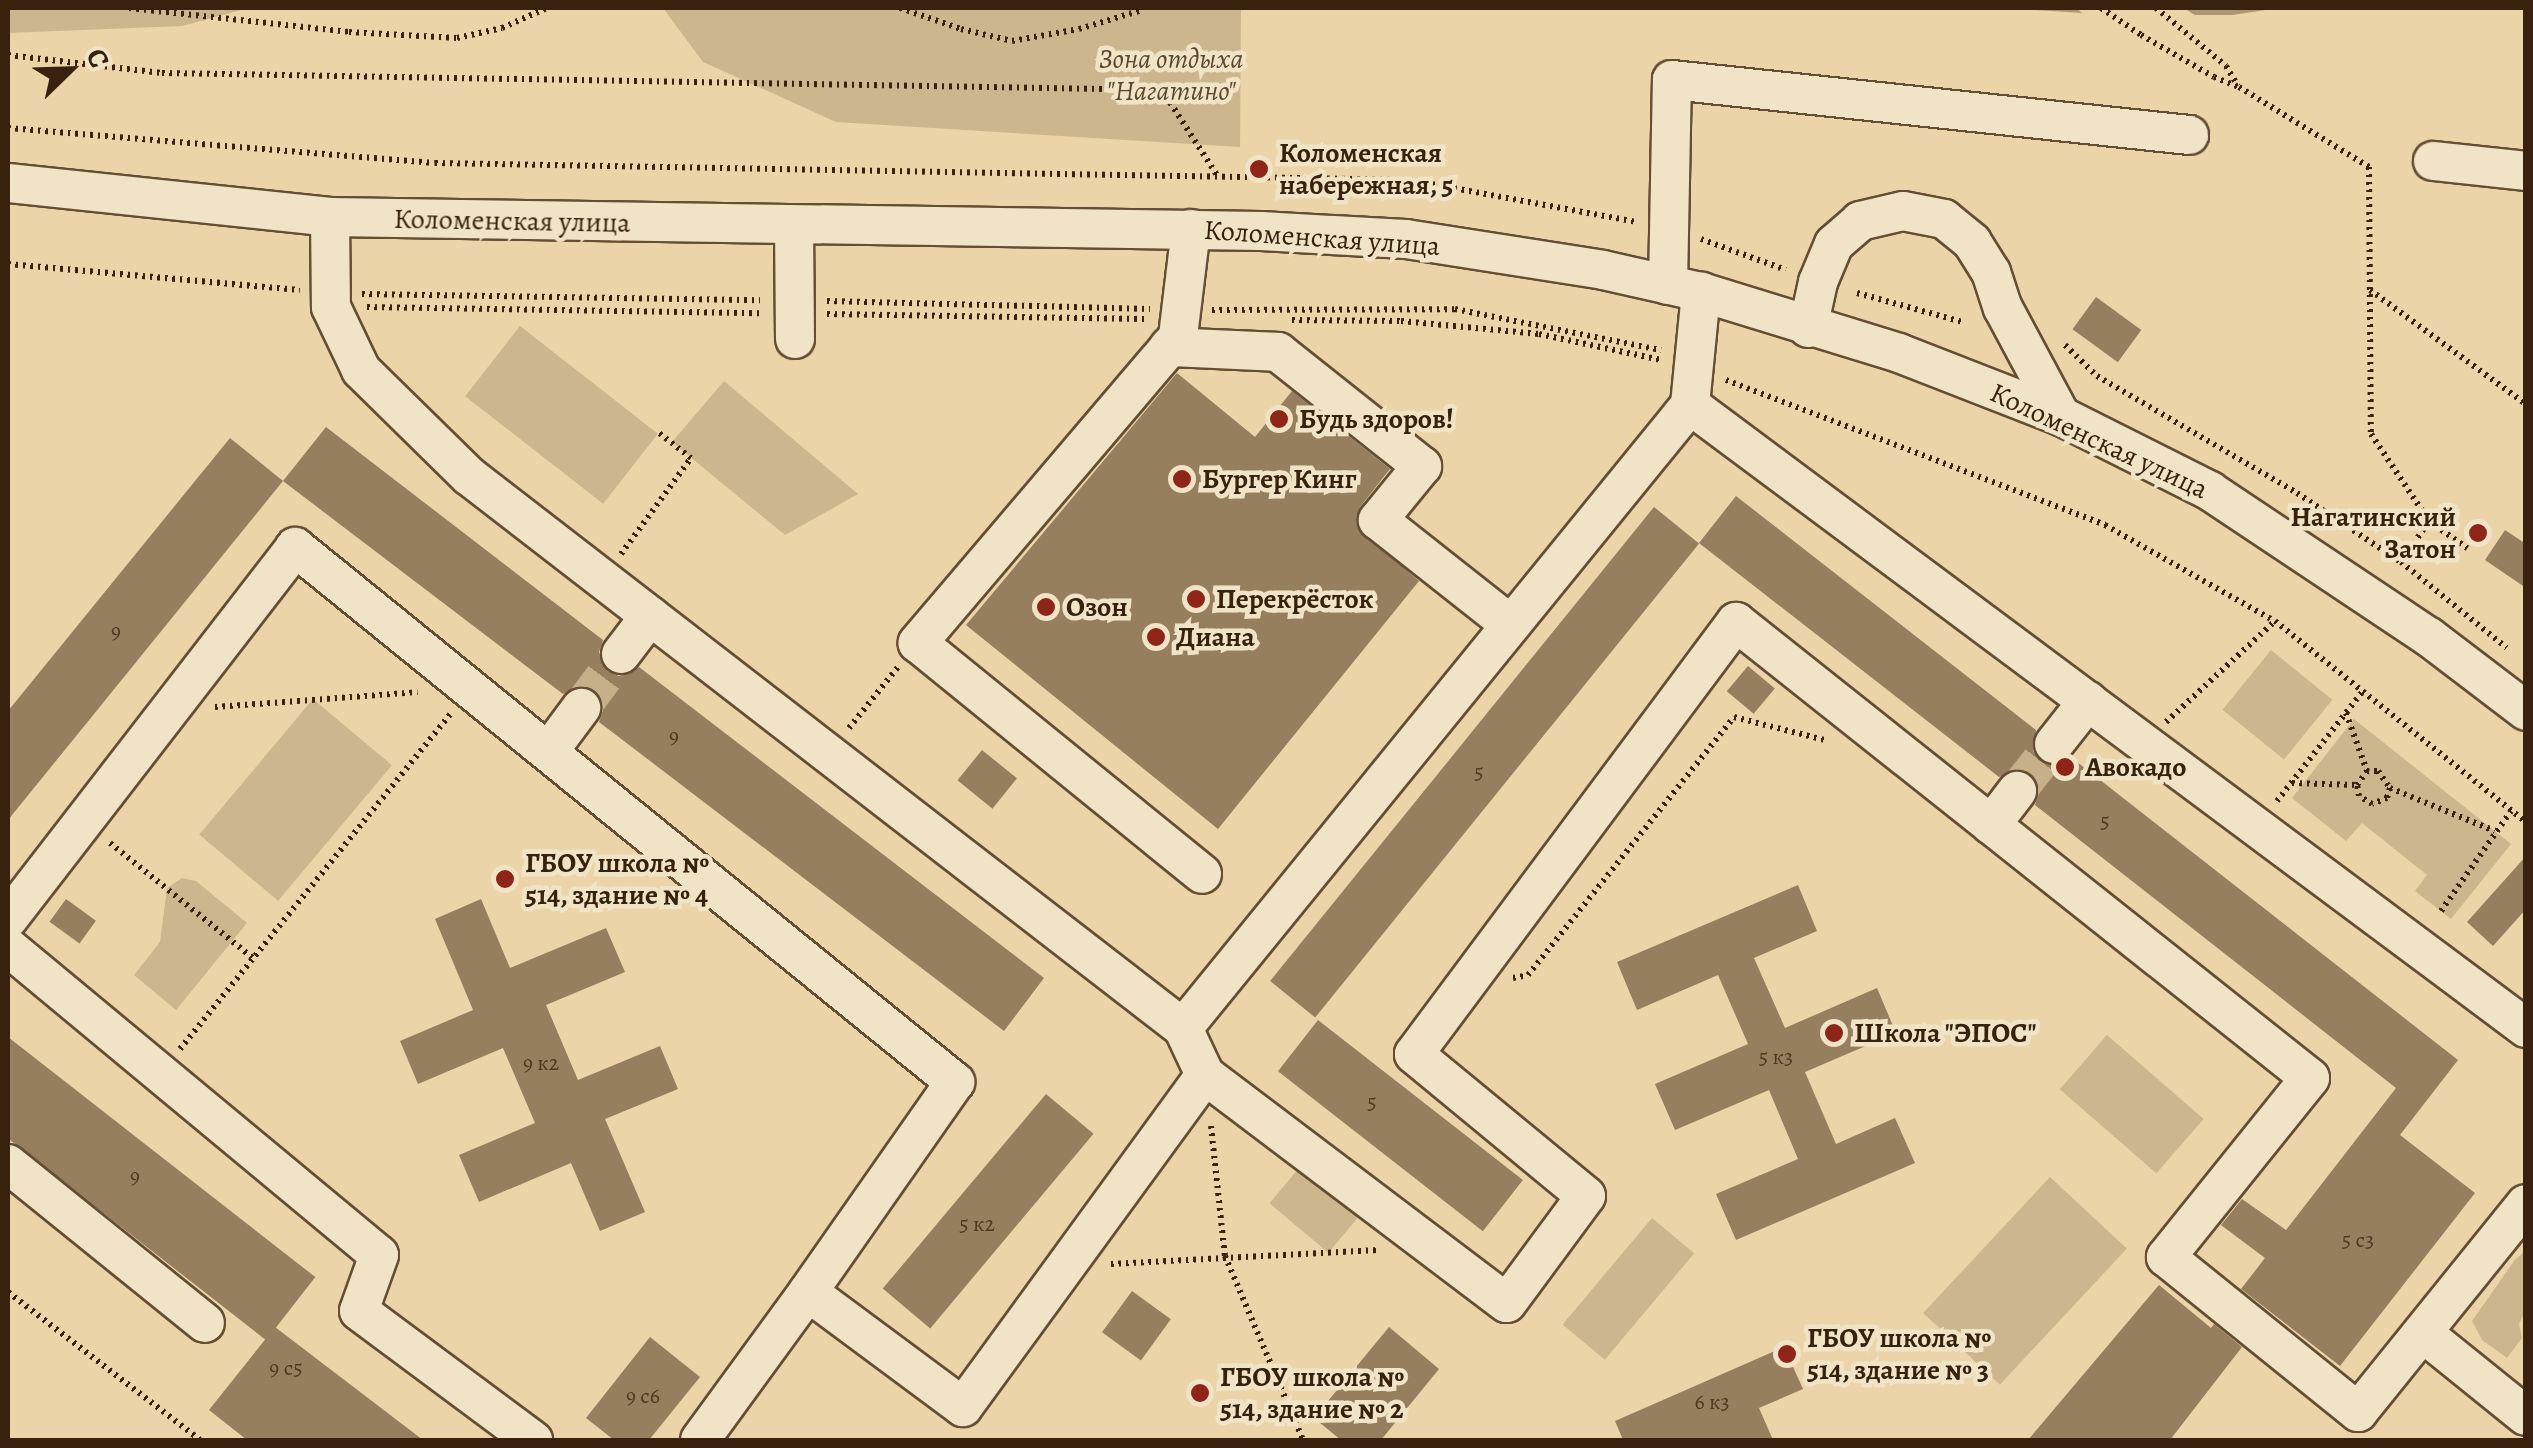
<!DOCTYPE html>
<meta charset="utf-8">
<style>
body{margin:0}
#map{position:relative;width:2533px;height:1448px;overflow:hidden;background:#ead4a8;font-family:Alegreya,serif}
div>[style]{position:absolute}
[style*='--x']{left:calc(var(--x)*1px);top:calc(var(--y)*1px);width:calc(var(--w)*1px);rotate:calc(var(--a)*1deg)}
.green>*{inset:0;background:#ccb68e;transform-origin:0 0}
.water>*{inset:0;background:#ad9773}
.pier>*{inset:0;background:#ead4a8}
.building>*{inset:0;background:#957f5e;transform-origin:0 0}
.minor-tunnel>*{height:38px;margin-top:-19px;transform-origin:0;background:repeating-linear-gradient(90deg,#c6b089 0 38px,transparent 0 57px)}
.path>*{height:6px;margin-top:-3px;transform-origin:0;background:repeating-linear-gradient(90deg,#38220d 0 2.5px,transparent 0 7.5px)}
.roads{filter:drop-shadow(2px 0 #644e34) drop-shadow(-2px 0 #644e34) drop-shadow(0 2px #644e34) drop-shadow(0 -2px #644e34)}
.minor>*{height:38px;margin:-19px;padding:0 19px;transform-origin:19px;border-radius:19px;background:#f1e3c6}
.dots>*{width:28px;height:28px;translate:-50% -50%;box-sizing:border-box;border:5px solid #f1e3c6;border-radius:50%}
span{translate:-50% -50%;white-space:nowrap;text-align:center;line-height:1.15;-webkit-text-stroke:9px #f1e3c6;paint-order:stroke}
.number-label{font-size:22px;color:#4f3921}
.number-label span{-webkit-text-stroke-width:0}
.park-label{font-size:28px;color:#5d472d;font-style:italic}
.poi-label{font-size:28px;color:#38220d;font-weight:700}
.left{translate:0 -50%;text-align:left}
.right{translate:-100% -50%;text-align:right}
.street-label{font-size:28px;color:#38220d}
.frame{position:absolute;inset:0;border:10px solid #38220d;pointer-events:none}
.north{position:absolute;left:20px;top:20px;width:100px;height:100px;-webkit-text-stroke:8px #f1e3c6;paint-order:stroke;rotate:67deg;font-size:28px;font-weight:700;line-height:40px;text-align:center;color:#38220d}
.north::after{content:'';display:block;margin:auto;width:35px;height:45px;background:#38220d;clip-path:polygon(50% 0,100% 100%,50% 72%,0 100%)}
</style>
<div id="map">
<div class="green">
<i style="clip-path:polygon(8px 8px,249px 8px,182px 26px,8px 33px)"></i>
<i style="clip-path:polygon(663px 8px,1241px 8px,1240px 147px,836px 122px,703px 62px)"></i>
<i style="left:520px;top:326px;width:175px;height:89px;rotate:38deg"></i>
<i style="clip-path:polygon(724px 381px,858px 494px,785px 535px,672px 442px)"></i>
<i style="left:2271px;top:650px;width:79px;height:77px;rotate:39deg"></i>
<i style="left:313px;top:699px;width:103px;height:177px;rotate:40deg"></i>
<i style="clip-path:polygon(2354px 719px,2511px 844px,2451px 919px,2415px 891px,2427px 875px,2362px 823px,2346px 841px,2292px 798px)"></i>
<i style="clip-path:polygon(182px 878px,196px 881px,247px 923px,176px 1010px,134px 975px,160px 942px,167px 888px)"></i>
<i style="left:2107px;top:1035px;width:128px;height:72px;rotate:41deg"></i>
<i style="left:1299px;top:1168px;width:77px;height:46px;rotate:40deg"></i>
<i style="left:2050px;top:1177px;width:105px;height:186px;rotate:43deg"></i>
<i style="left:1652px;top:1218px;width:55px;height:139px;rotate:40deg"></i>
<i style="clip-path:polygon(2525px 1251px,2525px 1311px,2519px 1324px,2522px 1338px,2507px 1358px,2482px 1340px,2472px 1321px,2514px 1261px)"></i>
</div>
<div class="water">
<i style="clip-path:polygon(2005px 8px,2279px 8px,2232px 15px,2114px 15px)"></i>
</div>
<div class="pier">
<i style="clip-path:polygon(2076px 8px,2184px 8px,2202px 20px,2090px 19px)"></i>
</div>
<div class="building">
<i style="left:2096px;top:297px;width:56px;height:40px;rotate:36deg"></i>
<i style="clip-path:polygon(1177px 373px,1255px 437px,1292px 391px,1390px 469px,1360px 507px,1357px 527px,1419px 581px,1218px 829px,966px 625px)"></i>
<i style="clip-path:polygon(326px 427px,603px 640px,599px 652px,607px 671px,619px 676px,639px 667px,1044px 978px,1004px 1031px,599px 722px,603px 710px,595px 691px,583px 686px,563px 694px,283px 481px)"></i>
<i style="clip-path:polygon(230px 438px,283px 481px,8px 820px,8px 711px)"></i>
<i style="clip-path:polygon(1736px 496px,2036px 730px,2033px 751px,2041px 762px,2061px 765px,2072px 758px,2458px 1060px,2400px 1135px,2475px 1193px,2340px 1366px,2241px 1289px,2265px 1258px,2221px 1225px,2242px 1199px,2286px 1230px,2396px 1088px,2035px 805px,2039px 793px,2031px 774px,2019px 769px,1999px 777px,1699px 543px)"></i>
<i style="left:1654px;top:507px;width:58px;height:610px;rotate:39deg"></i>
<i style="clip-path:polygon(2505px 530px,2526px 544px,2526px 588px,2485px 560px)"></i>
<i style="left:1748px;top:666px;width:35px;height:33px;rotate:40deg"></i>
<i style="left:982px;top:750px;width:45px;height:39px;rotate:39deg"></i>
<i style="clip-path:polygon(2526px 856px,2526px 909px,2493px 946px,2467px 922px)"></i>
<i style="clip-path:polygon(1798px 885px,1817px 931px,1754px 958px,1785px 1028px,1877px 988px,1896px 1033px,1805px 1072px,1836px 1144px,1895px 1118px,1915px 1163px,1736px 1240px,1716px 1194px,1798px 1159px,1769px 1090px,1675px 1130px,1655px 1084px,1748px 1044px,1718px 975px,1637px 1010px,1617px 962px)"></i>
<i style="left:66px;top:899px;width:37px;height:28px;rotate:36deg"></i>
<i style="clip-path:polygon(481px 899px,510px 968px,606px 928px,625px 972px,546px 1005px,578px 1080px,660px 1046px,678px 1089px,605px 1119px,645px 1212px,600px 1231px,571px 1163px,479px 1202px,459px 1155px,535px 1123px,503px 1048px,418px 1084px,400px 1041px,473px 1010px,435px 919px)"></i>
<i style="left:1318px;top:1020px;width:260px;height:65px;rotate:38deg"></i>
<i style="left:8px;top:1037px;width:390px;height:80px;rotate:38deg"></i>
<i style="left:1046px;top:1094px;width:62px;height:254px;rotate:40deg"></i>
<i style="clip-path:polygon(2159px 1285px,2211px 1328px,2214px 1324px,2242px 1347px,2170px 1440px,2028px 1440px)"></i>
<i style="left:1132px;top:1291px;width:48px;height:51px;rotate:36deg"></i>
<i style="clip-path:polygon(275px 1327px,423px 1440px,247px 1440px,209px 1410px)"></i>
<i style="clip-path:polygon(1389px 1327px,1439px 1369px,1381px 1440px,1341px 1440px,1314px 1418px)"></i>
<i style="clip-path:polygon(650px 1337px,700px 1377px,649px 1440px,614px 1440px,586px 1418px)"></i>
<i style="clip-path:polygon(1784px 1347px,1803px 1389px,1759px 1408px,1773px 1440px,1623px 1440px,1615px 1421px)"></i>
</div>
<div class="minor-tunnel">
<i style="--x:581;--y:708;--w:67;--a:-53.5"></i>
<i style="--x:2017;--y:791;--w:60;--a:-51.8"></i>
</div>
<div class="path">
<i style="--x:129;--y:8;--w:221;--a:6.2"></i>
<i style="--x:349;--y:32;--w:108;--a:3.2"></i>
<i style="--x:457;--y:38;--w:46;--a:-12.5"></i>
<i style="--x:502;--y:28;--w:49;--a:-24"></i>
<i style="--x:900;--y:8;--w:65;--a:19"></i>
<i style="--x:961;--y:29;--w:52;--a:13.2"></i>
<i style="--x:1012;--y:41;--w:68;--a:-10.2"></i>
<i style="--x:1079;--y:29;--w:63;--a:-16.7"></i>
<i style="--x:2101;--y:8;--w:48;--a:34"></i>
<i style="--x:2141;--y:35;--w:84;--a:29.9"></i>
<i style="--x:2214;--y:77;--w:27;--a:22"></i>
<i style="--x:2239;--y:87;--w:153;--a:31.6"></i>
<i style="--x:2369;--y:167;--w:267;--a:89.6"></i>
<i style="--x:2371;--y:434;--w:105;--a:56.3"></i>
<i style="--x:2156;--y:8;--w:91;--a:39.6"></i>
<i style="--x:2226;--y:66;--w:23;--a:59"></i>
<i style="--x:8;--y:55;--w:155;--a:6.7"></i>
<i style="--x:162;--y:73;--w:1000;--a:0.97"></i>
<i style="--x:1162;--y:90;--w:101;--a:57.1"></i>
<i style="--x:8;--y:128;--w:428;--a:4.7"></i>
<i style="--x:435;--y:163;--w:975;--a:1"></i>
<i style="--x:1410;--y:180;--w:230;--a:10.5"></i>
<i style="--x:1701;--y:239;--w:90;--a:20"></i>
<i style="--x:8;--y:264;--w:293;--a:5.1"></i>
<i style="--x:2370;--y:290;--w:193;--a:36.2"></i>
<i style="--x:1857;--y:293;--w:110;--a:15.3"></i>
<i style="--x:362;--y:294;--w:398;--a:0.9"></i>
<i style="--x:827;--y:301;--w:323;--a:1.4"></i>
<i style="--x:367;--y:307;--w:393;--a:0.9"></i>
<i style="--x:1212;--y:310;--w:243;--a:-0.2"></i>
<i style="--x:1455;--y:309;--w:210;--a:11.3"></i>
<i style="--x:827;--y:314;--w:318;--a:0.9"></i>
<i style="--x:1292;--y:320;--w:109;--a:0.5"></i>
<i style="--x:1401;--y:321;--w:139;--a:5.4"></i>
<i style="--x:1539;--y:334;--w:125;--a:12"></i>
<i style="--x:2065;--y:345;--w:45;--a:44.1"></i>
<i style="--x:2097;--y:376;--w:232;--a:30.3"></i>
<i style="--x:2297;--y:493;--w:125;--a:33.6"></i>
<i style="--x:2401;--y:562;--w:136;--a:39.1"></i>
<i style="--x:1726;--y:380;--w:406;--a:20.9"></i>
<i style="--x:2105;--y:525;--w:195;--a:29.5"></i>
<i style="--x:2275;--y:621;--w:322;--a:38.7"></i>
<i style="--x:621;--y:554;--w:119;--a:-53.9"></i>
<i style="--x:691;--y:458;--w:41;--a:-142"></i>
<i style="--x:2401;--y:562;--w:50;--a:-55.7"></i>
<i style="--x:2429;--y:521;--w:47;--a:35.4"></i>
<i style="--x:215;--y:707;--w:203;--a:-4.2"></i>
<i style="--x:2346;--y:713;--w:62;--a:70.1"></i>
<i style="--x:2166;--y:722;--w:149;--a:-42.8"></i>
<i style="--x:849;--y:728;--w:78;--a:-51.2"></i>
<i style="--x:2292;--y:783;--w:65;--a:1.8"></i>
<i style="--x:2390;--y:788;--w:10;--a:107"></i>
<i style="--x:2387;--y:798;--w:16;--a:158"></i>
<i style="--x:2372;--y:804;--w:15;--a:-148"></i>
<i style="--x:2359;--y:796;--w:11;--a:-100"></i>
<i style="--x:2357;--y:785;--w:17;--a:-54"></i>
<i style="--x:2367;--y:771;--w:11;--a:0"></i>
<i style="--x:2378;--y:771;--w:21;--a:55"></i>
<i style="--x:2390;--y:788;--w:113;--a:22.3"></i>
<i style="--x:2277;--y:801;--w:140;--a:-52"></i>
<i style="--x:110;--y:843;--w:184;--a:38.8"></i>
<i style="--x:2441;--y:911;--w:122;--a:-55"></i>
<i style="--x:1513;--y:978;--w:15;--a:-11"></i>
<i style="--x:1528;--y:975;--w:330;--a:-51.4"></i>
<i style="--x:1734;--y:717;--w:97;--a:14.3"></i>
<i style="--x:180;--y:1049;--w:432;--a:-51.1"></i>
<i style="--x:1211;--y:1126;--w:131;--a:83.9"></i>
<i style="--x:1225;--y:1256;--w:200;--a:67"></i>
<i style="--x:1111;--y:1264;--w:267;--a:-3"></i>
<i style="--x:8;--y:1292;--w:242;--a:37.6"></i>
</div>
<div class="roads">
<div class="minor">
<i style="--x:2433;--y:161;--w:94;--a:6.1"></i>
<i style="--x:8;--y:183;--w:324;--a:6"></i>
<i style="--x:330;--y:217;--w:931;--a:0.86"></i>
<i style="--x:1261;--y:231;--w:145;--a:3.2"></i>
<i style="--x:1406;--y:239;--w:199;--a:8.9"></i>
<i style="--x:1603;--y:270;--w:100;--a:12.7"></i>
<i style="--x:1701;--y:292;--w:207;--a:17.1"></i>
<i style="--x:1899;--y:353;--w:174;--a:21.3"></i>
<i style="--x:2061;--y:416;--w:167;--a:26.7"></i>
<i style="--x:2210;--y:491;--w:263;--a:33.7"></i>
<i style="--x:2429;--y:637;--w:122;--a:37.3"></i>
<i style="--x:330;--y:217;--w:90;--a:89.4"></i>
<i style="--x:331;--y:307;--w:70;--a:64.5"></i>
<i style="--x:361;--y:370;--w:151;--a:44.5"></i>
<i style="--x:469;--y:476;--w:902;--a:37.71"></i>
<i style="--x:1183;--y:1028;--w:52;--a:64.9"></i>
<i style="--x:1205;--y:1075;--w:378;--a:37.1"></i>
<i style="--x:1507;--y:1303;--w:133;--a:-53.6"></i>
<i style="--x:1586;--y:1196;--w:223;--a:-140.5"></i>
<i style="--x:1414;--y:1054;--w:539;--a:-53.3"></i>
<i style="--x:1736;--y:622;--w:733;--a:38.46"></i>
<i style="--x:2310;--y:1078;--w:230;--a:128.8"></i>
<i style="--x:2166;--y:1257;--w:247;--a:38.9"></i>
<i style="--x:2358;--y:1412;--w:267;--a:-51.1"></i>
<i style="--x:794;--y:225;--w:114;--a:89.5"></i>
<i style="--x:1191;--y:229;--w:109;--a:96.9"></i>
<i style="--x:1178;--y:337;--w:402;--a:130.4"></i>
<i style="--x:918;--y:643;--w:366;--a:39.1"></i>
<i style="--x:1668;--y:285;--w:205;--a:-88.9"></i>
<i style="--x:1672;--y:80;--w:520;--a:6.07"></i>
<i style="--x:1808;--y:328;--w:47;--a:-77.7"></i>
<i style="--x:1818;--y:282;--w:41;--a:-67.2"></i>
<i style="--x:1834;--y:244;--w:35;--a:-41"></i>
<i style="--x:1860;--y:221;--w:44;--a:-13.1"></i>
<i style="--x:1903;--y:211;--w:42;--a:11"></i>
<i style="--x:1944;--y:219;--w:36;--a:39"></i>
<i style="--x:1972;--y:242;--w:36;--a:58"></i>
<i style="--x:1991;--y:272;--w:38;--a:72"></i>
<i style="--x:2003;--y:308;--w:123;--a:61.8"></i>
<i style="--x:1169;--y:347;--w:109;--a:2.6"></i>
<i style="--x:1278;--y:352;--w:184;--a:38.4"></i>
<i style="--x:1422;--y:466;--w:70;--a:129.2"></i>
<i style="--x:1378;--y:520;--w:169;--a:38.3"></i>
<i style="--x:1690;--y:405;--w:1043;--a:36.69"></i>
<i style="--x:621;--y:654;--w:48;--a:-52.7"></i>
<i style="--x:2054;--y:744;--w:55;--a:-51.7"></i>
<i style="--x:549;--y:751;--w:54;--a:-53.3"></i>
<i style="--x:1991;--y:825;--w:43;--a:-52.6"></i>
<i style="--x:8;--y:919;--w:470;--a:-52.3"></i>
<i style="--x:295;--y:547;--w:850;--a:39.03"></i>
<i style="--x:955;--y:1082;--w:256;--a:125"></i>
<i style="--x:8;--y:947;--w:482;--a:39.7"></i>
<i style="--x:379;--y:1255;--w:59;--a:109.7"></i>
<i style="--x:359;--y:1311;--w:217;--a:36.6"></i>
<i style="--x:1183;--y:1028;--w:803;--a:-50.86"></i>
<i style="--x:1690;--y:405;--w:114;--a:-84.4"></i>
<i style="--x:8;--y:1164;--w:253;--a:38.9"></i>
<i style="--x:2423;--y:1333;--w:132;--a:38.9"></i>
<i style="--x:700;--y:1440;--w:183;--a:-53.9"></i>
<i style="--x:808;--y:1292;--w:193;--a:36.6"></i>
<i style="--x:963;--y:1407;--w:411;--a:-53.9"></i>
</div>
</div>
<div class="dots">
<i style="left:1259px;top:169px;background:#8f2418"></i>
<i style="left:1279px;top:419px;background:#8f2418"></i>
<i style="left:1182px;top:479px;background:#8f2418"></i>
<i style="left:2478px;top:533px;background:#8f2418"></i>
<i style="left:1196px;top:599px;background:#8f2418"></i>
<i style="left:1046px;top:607px;background:#8f2418"></i>
<i style="left:1156px;top:637px;background:#8f2418"></i>
<i style="left:2065px;top:767px;background:#8f2418"></i>
<i style="left:505px;top:879px;background:#8f2418"></i>
<i style="left:1834px;top:1033px;background:#8f2418"></i>
<i style="left:1787px;top:1354px;background:#8f2418"></i>
<i style="left:1200px;top:1393px;background:#8f2418"></i>
</div>
<div class="number-label">
<span style="left:116px;top:632px">9</span>
<span style="left:674px;top:737px">9</span>
<span style="left:1479px;top:773px">5</span>
<span style="left:2105px;top:822px">5</span>
<span style="left:1776px;top:1058px">5 к3</span>
<span style="left:541px;top:1064px">9 к2</span>
<span style="left:1372px;top:1103px">5</span>
<span style="left:135px;top:1177px">9</span>
<span style="left:977px;top:1225px">5 к2</span>
<span style="left:2358px;top:1241px">5 с3</span>
<span style="left:286px;top:1369px">9 с5</span>
<span style="left:643px;top:1397px">9 с6</span>
<span style="left:1712px;top:1403px">6 к3</span>
</div>
<div class="park-label">
<span style="left:1171px;top:75px">Зона отдыха<br>"Нагатино"</span>
</div>
<div class="poi-label">
<span class="left" style="left:1279px;top:169px">Коломенская<br>набережная, 5</span>
<span class="left" style="left:1299px;top:419px">Будь здоров!</span>
<span class="left" style="left:1202px;top:479px">Бургер Кинг</span>
<span class="right" style="left:2456px;top:533px">Нагатинский<br>Затон</span>
<span class="left" style="left:1216px;top:599px">Перекрёсток</span>
<span class="left" style="left:1066px;top:607px">Озон</span>
<span class="left" style="left:1176px;top:637px">Диана</span>
<span class="left" style="left:2085px;top:767px">Авокадо</span>
<span class="left" style="left:525px;top:879px">ГБОУ школа №<br>514, здание № 4</span>
<span class="left" style="left:1854px;top:1033px">Школа "ЭПОС"</span>
<span class="left" style="left:1807px;top:1354px">ГБОУ школа №<br>514, здание № 3</span>
<span class="left" style="left:1220px;top:1393px">ГБОУ школа №<br>514, здание № 2</span>
</div>
<div class="street-label">
<span style="left:512px;top:221px;rotate:1deg">Коломенская улица</span>
<span style="left:1322px;top:238px;rotate:4deg">Коломенская улица</span>
<span style="left:2099px;top:441px;rotate:25deg">Коломенская улица</span>
</div>
<div class="frame"></div>
<div class="north">С</div>
</div>
